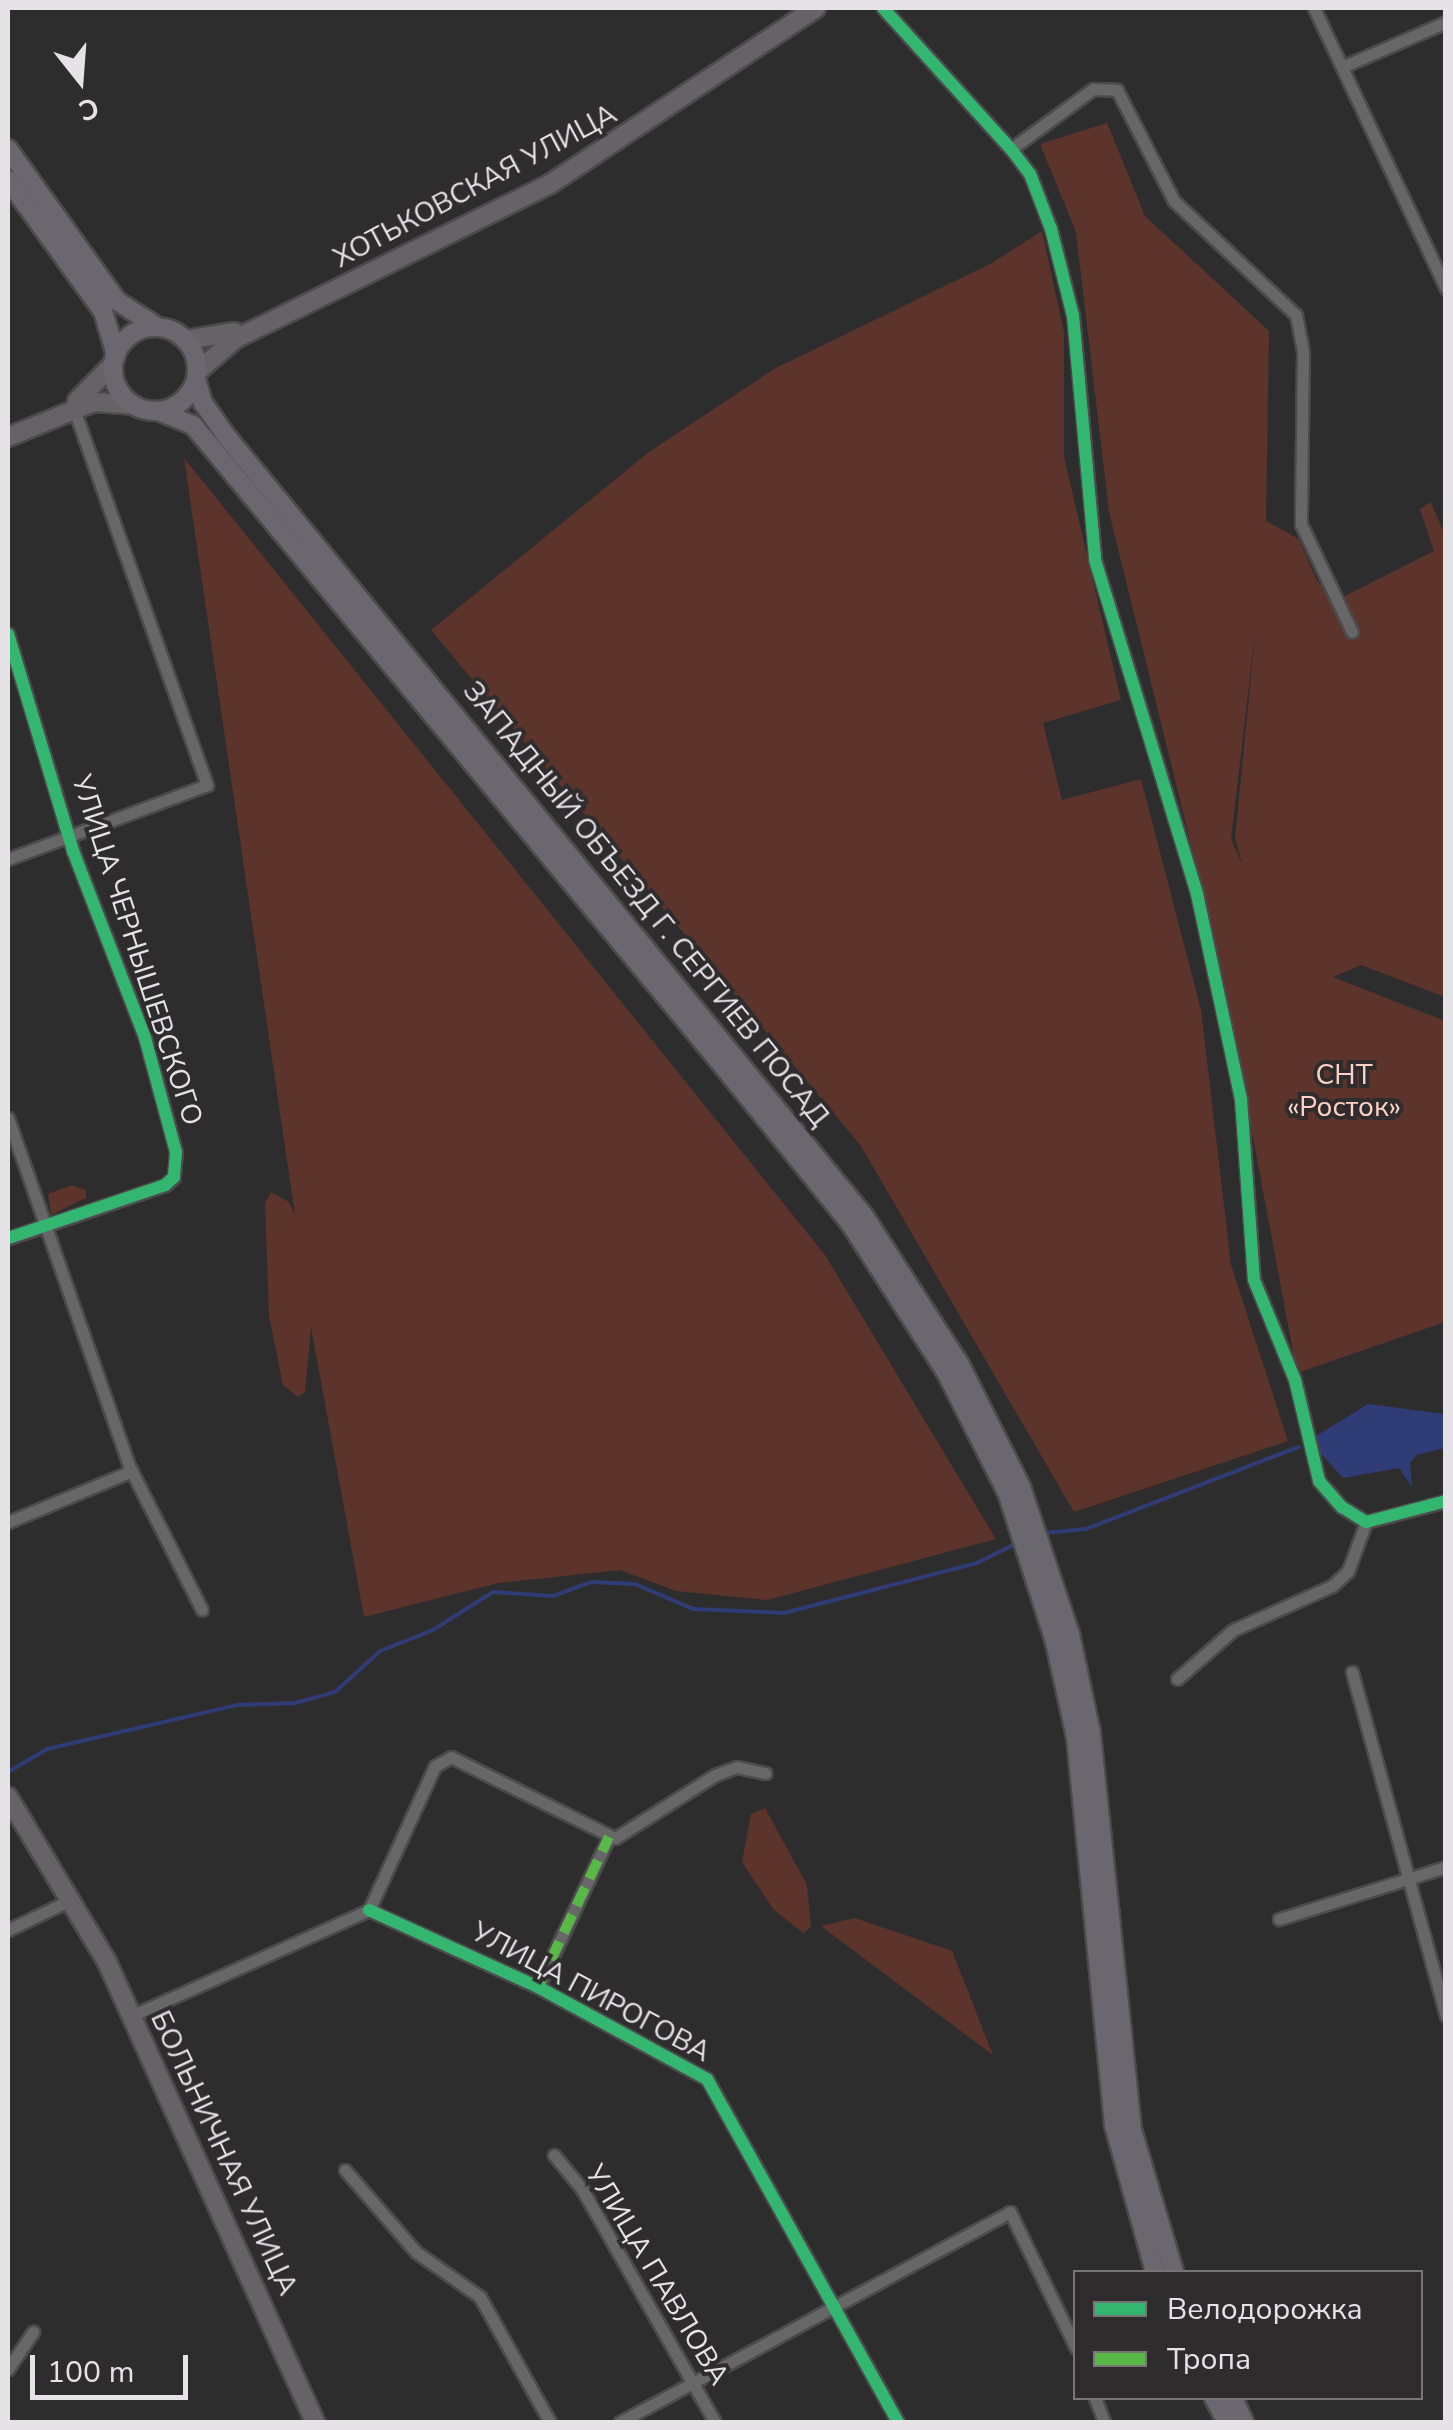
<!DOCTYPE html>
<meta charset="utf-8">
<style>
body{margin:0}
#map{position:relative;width:1453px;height:2430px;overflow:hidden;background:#2e2d2e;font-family:"Nunito Sans",sans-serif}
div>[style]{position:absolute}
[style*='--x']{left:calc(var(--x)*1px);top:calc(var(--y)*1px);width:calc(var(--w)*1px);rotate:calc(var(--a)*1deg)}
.green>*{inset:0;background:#5c342b}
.water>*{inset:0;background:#2f3c75}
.stream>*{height:4px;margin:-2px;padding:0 2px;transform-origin:2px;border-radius:2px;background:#2f3c75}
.roads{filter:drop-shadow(2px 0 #4c4b4c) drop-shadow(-2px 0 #4c4b4c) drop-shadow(0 2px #4c4b4c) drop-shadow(0 -2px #4c4b4c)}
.street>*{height:11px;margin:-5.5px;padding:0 5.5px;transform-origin:5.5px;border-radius:5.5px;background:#686768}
.secondary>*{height:18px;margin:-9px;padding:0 9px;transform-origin:9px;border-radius:9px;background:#656366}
.primary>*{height:18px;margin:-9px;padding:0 9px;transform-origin:9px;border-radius:9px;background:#6a686e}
.primary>.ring{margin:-9px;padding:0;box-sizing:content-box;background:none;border:18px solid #6a686e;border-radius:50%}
.quiet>*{height:10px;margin-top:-5px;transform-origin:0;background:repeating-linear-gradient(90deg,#58b947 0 20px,transparent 0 30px)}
.cycleway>*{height:12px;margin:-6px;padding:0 6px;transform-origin:6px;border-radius:6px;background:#33b770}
span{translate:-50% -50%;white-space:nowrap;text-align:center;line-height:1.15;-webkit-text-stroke:8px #2f2c2e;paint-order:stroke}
.street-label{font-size:28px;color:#e5e3e5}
.park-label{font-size:28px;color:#ffd1c6}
.frame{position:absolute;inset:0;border:10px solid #e5e3e5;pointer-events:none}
.legend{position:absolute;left:1073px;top:2270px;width:350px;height:130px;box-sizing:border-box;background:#2f2c2e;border:2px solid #787577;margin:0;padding:12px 18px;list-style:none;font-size:30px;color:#e5e3e5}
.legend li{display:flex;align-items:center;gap:20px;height:50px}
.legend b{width:50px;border:2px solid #787577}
.north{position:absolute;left:30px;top:30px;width:100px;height:100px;-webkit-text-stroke:8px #2f2c2e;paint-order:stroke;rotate:163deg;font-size:28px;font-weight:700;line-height:40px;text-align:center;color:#e5e3e5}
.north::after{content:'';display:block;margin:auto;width:35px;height:45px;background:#e5e3e5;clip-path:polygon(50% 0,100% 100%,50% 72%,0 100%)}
.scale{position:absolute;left:30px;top:2355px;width:158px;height:45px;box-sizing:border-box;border:5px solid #e5e3e5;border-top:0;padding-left:12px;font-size:30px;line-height:35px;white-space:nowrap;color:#e5e3e5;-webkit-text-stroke:8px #2f2c2e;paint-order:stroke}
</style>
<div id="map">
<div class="green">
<i style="clip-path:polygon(evenodd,1107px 123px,1145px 216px,1269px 331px,1266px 521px,1299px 539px,1317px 581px,1337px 600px,1434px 551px,1420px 509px,1431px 502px,1445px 536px,1445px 997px,1361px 965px,1333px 977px,1445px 1021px,1445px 1322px,1297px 1373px,1222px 971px,1109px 512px,1076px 232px,1040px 144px,1107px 123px,1256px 626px,1235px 838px,1242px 864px,1231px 839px,1256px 626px)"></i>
<i style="clip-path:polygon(1042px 231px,1064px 332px,1064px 457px,1121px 700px,1043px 723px,1062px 800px,1141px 779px,1201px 1010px,1231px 1265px,1288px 1441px,1074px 1512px,861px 1146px,431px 630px,649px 452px,774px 369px,992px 263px)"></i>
<i style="clip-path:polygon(184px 458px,825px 1255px,996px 1539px,767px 1600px,676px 1591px,620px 1570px,498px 1583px,364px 1617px,311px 1327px,305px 1392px,298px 1397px,283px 1385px,269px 1316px,265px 1203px,271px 1192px,289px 1202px,295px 1215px)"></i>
<i style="clip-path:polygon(72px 1185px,86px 1190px,86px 1198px,51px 1215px,48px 1194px)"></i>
<i style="clip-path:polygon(765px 1808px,807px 1885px,811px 1927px,803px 1933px,773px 1909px,742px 1862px,751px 1814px)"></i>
<i style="clip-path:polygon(855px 1918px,952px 1951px,993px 2055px,821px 1926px)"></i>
</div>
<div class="water">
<i style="clip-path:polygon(1368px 1404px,1445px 1414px,1445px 1448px,1417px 1455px,1410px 1463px,1412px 1487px,1399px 1468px,1343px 1478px,1314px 1446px,1316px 1436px)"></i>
</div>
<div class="stream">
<i style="--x:1045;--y:1533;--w:41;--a:-5.6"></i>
<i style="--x:1086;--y:1529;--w:228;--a:-21.1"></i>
<i style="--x:8;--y:1772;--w:45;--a:-30.5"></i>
<i style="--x:47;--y:1749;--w:196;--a:-13"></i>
<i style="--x:238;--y:1705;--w:57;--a:-2"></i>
<i style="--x:295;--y:1703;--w:41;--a:-15.4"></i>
<i style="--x:335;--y:1692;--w:61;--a:-42.3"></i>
<i style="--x:380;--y:1651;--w:57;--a:-21.6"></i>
<i style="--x:433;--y:1630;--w:71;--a:-32.3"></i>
<i style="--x:493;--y:1592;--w:60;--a:3.8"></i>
<i style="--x:553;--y:1596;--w:40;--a:-20.2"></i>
<i style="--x:591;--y:1582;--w:44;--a:2.6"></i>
<i style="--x:635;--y:1584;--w:63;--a:23.3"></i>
<i style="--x:693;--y:1609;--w:91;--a:2.5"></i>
<i style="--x:784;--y:1613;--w:199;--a:-14.5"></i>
<i style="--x:977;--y:1563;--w:45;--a:-26.6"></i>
</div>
<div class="roads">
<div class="street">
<i style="--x:883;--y:8;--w:190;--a:47.8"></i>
<i style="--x:1011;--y:149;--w:31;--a:53"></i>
<i style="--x:1030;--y:174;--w:59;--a:69.1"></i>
<i style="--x:1051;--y:229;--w:90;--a:75.8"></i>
<i style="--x:1073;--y:316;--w:245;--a:84.8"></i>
<i style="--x:1095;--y:560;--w:349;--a:73"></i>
<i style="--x:1197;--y:894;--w:211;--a:77.9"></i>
<i style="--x:1241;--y:1100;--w:180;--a:85.9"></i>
<i style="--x:1254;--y:1280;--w:108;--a:67.7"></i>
<i style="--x:1295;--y:1380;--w:104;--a:76.6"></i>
<i style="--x:1319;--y:1481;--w:35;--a:49"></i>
<i style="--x:1342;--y:1507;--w:28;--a:32"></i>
<i style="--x:1366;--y:1522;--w:83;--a:-14.7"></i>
<i style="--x:1314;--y:8;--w:310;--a:64.8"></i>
<i style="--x:1342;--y:67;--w:113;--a:-23.4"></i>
<i style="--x:1011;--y:149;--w:102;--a:-36.2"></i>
<i style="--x:1093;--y:89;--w:24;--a:2"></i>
<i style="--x:1117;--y:90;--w:125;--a:62.8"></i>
<i style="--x:1174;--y:201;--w:167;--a:43.1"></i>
<i style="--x:1296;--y:315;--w:38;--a:79"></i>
<i style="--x:1303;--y:352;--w:172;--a:90.7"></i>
<i style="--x:1301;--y:524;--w:119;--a:64.7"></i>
<i style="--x:8;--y:634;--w:227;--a:73.3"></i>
<i style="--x:73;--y:851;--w:200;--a:68.9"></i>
<i style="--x:145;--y:1038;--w:118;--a:74.8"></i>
<i style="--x:176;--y:1152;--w:25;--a:95"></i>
<i style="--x:174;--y:1177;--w:12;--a:138"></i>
<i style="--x:165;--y:1185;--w:166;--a:161.3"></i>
<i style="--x:8;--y:859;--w:212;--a:-20.4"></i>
<i style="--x:207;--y:785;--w:399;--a:-109.5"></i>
<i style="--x:8;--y:1118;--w:368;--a:70.8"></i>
<i style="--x:129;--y:1466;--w:161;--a:63.1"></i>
<i style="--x:8;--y:1522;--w:134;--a:-22.4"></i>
<i style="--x:1352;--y:1672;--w:356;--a:74.7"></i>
<i style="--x:1177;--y:1679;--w:74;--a:-41.2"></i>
<i style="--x:1233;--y:1630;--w:108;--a:-24"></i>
<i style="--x:1332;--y:1586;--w:22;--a:-43"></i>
<i style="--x:1348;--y:1571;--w:52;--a:-69.8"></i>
<i style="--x:369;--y:1910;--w:186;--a:24.5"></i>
<i style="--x:538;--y:1987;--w:192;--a:28.6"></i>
<i style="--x:707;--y:2079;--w:393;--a:60.9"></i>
<i style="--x:369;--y:1910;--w:158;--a:-65.4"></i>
<i style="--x:435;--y:1766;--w:18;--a:-29"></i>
<i style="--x:451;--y:1757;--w:183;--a:26.3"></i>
<i style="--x:615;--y:1838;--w:118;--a:-32.2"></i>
<i style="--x:715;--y:1775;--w:23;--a:-20"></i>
<i style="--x:737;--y:1767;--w:29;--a:12"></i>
<i style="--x:1279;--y:1919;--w:175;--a:-17.3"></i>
<i style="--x:8;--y:1930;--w:71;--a:-25.8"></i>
<i style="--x:538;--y:1987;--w:166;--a:-64.7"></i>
<i style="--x:131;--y:2016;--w:261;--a:-24"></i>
<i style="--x:554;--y:2155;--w:44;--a:50.5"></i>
<i style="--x:582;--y:2189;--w:268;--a:60.3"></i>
<i style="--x:345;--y:2170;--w:108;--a:49.1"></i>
<i style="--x:416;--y:2252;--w:78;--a:35.1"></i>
<i style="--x:480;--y:2297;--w:143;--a:60.8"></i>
<i style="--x:8;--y:2369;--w:45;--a:-56"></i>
<i style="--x:1095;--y:2398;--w:26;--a:69"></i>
<i style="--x:620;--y:2422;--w:443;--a:-28.3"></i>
<i style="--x:1010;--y:2212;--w:151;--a:64.1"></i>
</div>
<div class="secondary">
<i style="--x:186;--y:340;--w:49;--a:-9.5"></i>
<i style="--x:197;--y:372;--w:50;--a:-41"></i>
<i style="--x:235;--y:339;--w:351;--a:-26.2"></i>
<i style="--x:550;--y:184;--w:319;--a:-33.5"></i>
<i style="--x:77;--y:401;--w:52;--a:-45.8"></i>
<i style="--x:8;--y:437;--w:93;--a:-22.1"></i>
<i style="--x:94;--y:402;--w:39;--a:4"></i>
<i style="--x:8;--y:1797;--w:192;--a:59"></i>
<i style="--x:107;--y:1962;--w:505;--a:65.67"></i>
</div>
<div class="primary">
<i style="--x:8;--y:149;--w:187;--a:54.4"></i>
<i style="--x:117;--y:301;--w:46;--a:32.7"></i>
<i style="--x:8;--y:180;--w:162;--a:54.1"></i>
<i style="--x:103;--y:311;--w:46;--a:73.5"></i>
<i class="ring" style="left:113px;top:327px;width:66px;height:66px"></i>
<i style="--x:196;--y:379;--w:25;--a:74"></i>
<i style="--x:203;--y:403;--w:42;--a:54.8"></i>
<i style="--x:227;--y:437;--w:1006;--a:50.73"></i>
<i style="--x:864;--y:1216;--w:177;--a:57.2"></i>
<i style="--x:960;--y:1365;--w:136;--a:63.4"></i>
<i style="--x:1021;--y:1487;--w:155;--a:71.6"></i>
<i style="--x:1070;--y:1634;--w:101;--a:78"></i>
<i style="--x:1091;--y:1733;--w:399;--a:84.1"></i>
<i style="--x:1132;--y:2130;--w:148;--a:73.5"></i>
<i style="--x:158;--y:411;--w:38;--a:22"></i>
<i style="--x:193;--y:425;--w:833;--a:50.41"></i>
<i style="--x:724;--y:1067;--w:201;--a:51.1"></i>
<i style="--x:850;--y:1223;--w:177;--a:57.2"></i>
<i style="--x:946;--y:1372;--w:135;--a:63.1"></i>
<i style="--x:1007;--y:1492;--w:153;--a:72.2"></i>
<i style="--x:1054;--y:1638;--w:101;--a:77.5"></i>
<i style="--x:1076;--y:1737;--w:390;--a:84.4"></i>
<i style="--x:1114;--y:2125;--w:153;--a:74.4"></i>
<i style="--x:1214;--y:2398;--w:27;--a:62"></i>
<i style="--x:1233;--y:2398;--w:26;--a:65"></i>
</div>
</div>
<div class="quiet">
<i style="--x:538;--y:1987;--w:166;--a:-64.7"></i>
</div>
<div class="cycleway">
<i style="--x:883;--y:8;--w:190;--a:47.8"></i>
<i style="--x:1011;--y:149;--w:31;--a:53"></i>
<i style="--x:1030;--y:174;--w:59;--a:69.1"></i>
<i style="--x:1051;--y:229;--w:90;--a:75.8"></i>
<i style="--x:1073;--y:316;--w:245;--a:84.8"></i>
<i style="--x:1095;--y:560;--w:349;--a:73"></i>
<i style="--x:1197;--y:894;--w:211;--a:77.9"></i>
<i style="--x:1241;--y:1100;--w:180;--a:85.9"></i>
<i style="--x:1254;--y:1280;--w:108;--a:67.7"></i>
<i style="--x:1295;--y:1380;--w:104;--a:76.6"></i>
<i style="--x:1319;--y:1481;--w:35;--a:49"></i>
<i style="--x:1342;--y:1507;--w:28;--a:32"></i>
<i style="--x:1366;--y:1522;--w:83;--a:-14.7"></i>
<i style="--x:8;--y:634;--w:227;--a:73.3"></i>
<i style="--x:73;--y:851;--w:200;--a:68.9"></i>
<i style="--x:145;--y:1038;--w:118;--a:74.8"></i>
<i style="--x:176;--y:1152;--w:25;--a:95"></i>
<i style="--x:174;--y:1177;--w:12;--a:138"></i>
<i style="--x:165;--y:1185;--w:166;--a:161.3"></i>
<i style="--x:369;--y:1910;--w:186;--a:24.5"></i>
<i style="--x:538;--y:1987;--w:192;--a:28.6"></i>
<i style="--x:707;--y:2079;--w:393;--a:60.9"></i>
</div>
<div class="street-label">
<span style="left:475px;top:186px;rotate:-28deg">ХОТЬКОВСКАЯ УЛИЦА</span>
<span style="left:646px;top:904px;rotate:51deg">ЗАПАДНЫЙ ОБЪЕЗД Г. СЕРГИЕВ ПОСАД</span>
<span style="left:137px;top:950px;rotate:72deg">УЛИЦА ЧЕРНЫШЕВСКОГО</span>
<span style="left:591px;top:1992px;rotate:28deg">УЛИЦА ПИРОГОВА</span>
<span style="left:224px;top:2153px;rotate:65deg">БОЛЬНИЧНАЯ УЛИЦА</span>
<span style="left:657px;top:2275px;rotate:59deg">УЛИЦА ПАВЛОВА</span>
</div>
<div class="park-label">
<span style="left:1344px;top:1091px">СНТ<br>«Росток»</span>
</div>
<div class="frame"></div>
<ul class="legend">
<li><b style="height:12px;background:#33b770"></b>Велодорожка</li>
<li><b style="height:12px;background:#58b947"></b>Тропа</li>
</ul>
<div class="north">С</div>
<div class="scale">100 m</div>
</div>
